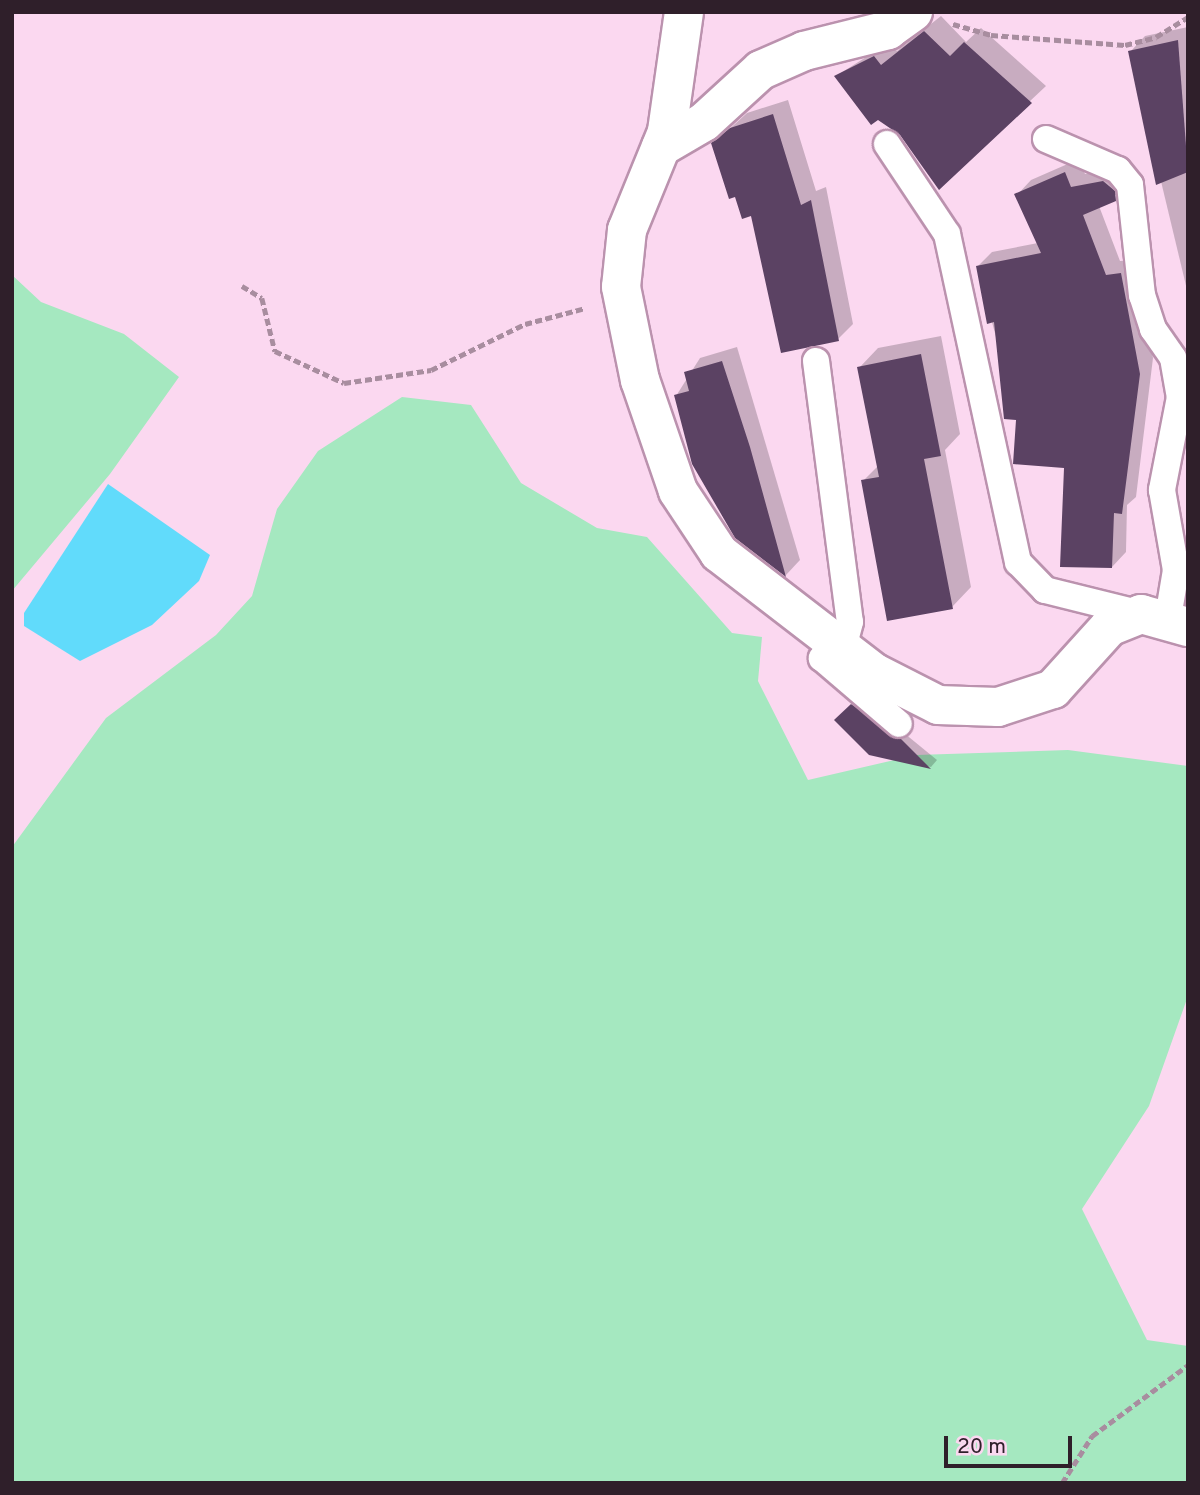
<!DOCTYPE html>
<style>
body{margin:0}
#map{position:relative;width:1200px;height:1495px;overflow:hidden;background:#fbd8f0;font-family:Overpass,sans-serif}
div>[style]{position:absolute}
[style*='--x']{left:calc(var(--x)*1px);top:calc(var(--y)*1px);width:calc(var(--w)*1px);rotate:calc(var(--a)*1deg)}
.green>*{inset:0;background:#a5e8c0}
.water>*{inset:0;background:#61dbfb}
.shadow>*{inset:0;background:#0003}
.building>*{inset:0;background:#5b4263}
.path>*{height:4.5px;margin-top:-2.25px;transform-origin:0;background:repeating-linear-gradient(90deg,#a88d9f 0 7px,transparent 0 10.5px)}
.roads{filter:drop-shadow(2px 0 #bb92ae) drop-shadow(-2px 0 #bb92ae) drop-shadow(0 2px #bb92ae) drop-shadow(0 -2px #bb92ae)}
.lane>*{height:26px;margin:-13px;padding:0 13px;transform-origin:13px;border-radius:13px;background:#fff}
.street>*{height:38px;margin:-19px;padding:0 19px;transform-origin:19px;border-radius:19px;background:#fff}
span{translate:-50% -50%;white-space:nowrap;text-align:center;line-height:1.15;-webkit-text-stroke:7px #fbd8f0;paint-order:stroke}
.frame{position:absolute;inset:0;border:14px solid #2f1f2a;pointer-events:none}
.scale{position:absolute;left:944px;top:1436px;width:128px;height:32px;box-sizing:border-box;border:4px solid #2f1f2a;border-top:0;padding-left:9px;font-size:21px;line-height:24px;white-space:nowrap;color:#2f1f2a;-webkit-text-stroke:5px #fbd8f0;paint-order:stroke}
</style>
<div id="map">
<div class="green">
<i style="clip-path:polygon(12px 275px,41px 302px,124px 334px,179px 377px,110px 474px,12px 591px)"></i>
<i style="clip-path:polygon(402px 397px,471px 405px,521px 483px,597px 528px,647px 537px,732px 633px,762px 637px,758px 681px,808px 780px,916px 755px,1068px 750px,1188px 766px,1188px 996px,1149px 1106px,1082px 1209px,1147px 1340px,1188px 1346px,1188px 1483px,12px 1483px,12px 847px,106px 718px,216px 635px,252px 596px,277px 509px,318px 451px)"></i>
</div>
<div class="water">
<i style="clip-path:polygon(108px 484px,210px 555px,199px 581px,152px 625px,80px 661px,24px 626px,24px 613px)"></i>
</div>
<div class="shadow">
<i style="clip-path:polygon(941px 16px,966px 42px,981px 28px,1046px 86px,939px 187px,901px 133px,836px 76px,890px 42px,897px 51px)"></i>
<i style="clip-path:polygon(1188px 27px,1188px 294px,1130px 52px,1145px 36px)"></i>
<i style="clip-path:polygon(788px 100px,816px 191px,826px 187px,853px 324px,838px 339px,736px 195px,713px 144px,747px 113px)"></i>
<i style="clip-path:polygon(1079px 159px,1085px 174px,1118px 167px,1130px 185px,1099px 206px,1120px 261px,1135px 260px,1153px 358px,1136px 497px,1127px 505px,1126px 552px,1112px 567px,1066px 467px,1018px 418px,977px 267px,992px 252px,1038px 243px,1017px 195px,1031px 180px)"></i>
<i style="clip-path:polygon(941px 336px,960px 434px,945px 450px,971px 587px,952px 607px,863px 481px,879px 465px,859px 368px,878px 348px)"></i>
<i style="clip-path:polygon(737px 347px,800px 560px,786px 575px,737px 537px,676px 396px,700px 358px)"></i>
<i style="clip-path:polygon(860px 697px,937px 760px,931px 767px,870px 753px,837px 720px)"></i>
</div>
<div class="building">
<i style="clip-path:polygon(924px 31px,950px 56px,964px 42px,1032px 103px,939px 190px,900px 135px,878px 120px,871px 125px,834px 76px,874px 56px,881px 65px)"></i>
<i style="clip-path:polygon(1178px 40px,1188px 172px,1156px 185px,1128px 51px)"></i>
<i style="clip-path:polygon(773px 114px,801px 205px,811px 200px,839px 341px,781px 353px,751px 216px,742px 219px,735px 197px,729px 199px,711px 143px,730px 128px)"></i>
<i style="clip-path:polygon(1065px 172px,1071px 187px,1103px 181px,1115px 191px,1116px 201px,1083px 215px,1106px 275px,1121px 273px,1140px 374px,1122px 514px,1114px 513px,1112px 568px,1060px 567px,1064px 468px,1013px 464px,1016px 420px,1004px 419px,994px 322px,987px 324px,976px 266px,1041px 253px,1014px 194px)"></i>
<i style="clip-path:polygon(921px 354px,941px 456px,924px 459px,953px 609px,887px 621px,861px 480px,879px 477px,857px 367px)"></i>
<i style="clip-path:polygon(722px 361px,750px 447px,786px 577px,735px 538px,692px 464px,674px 395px,689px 391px,684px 372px)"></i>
<i style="clip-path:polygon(851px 704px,901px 739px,931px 769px,869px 755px,834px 720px)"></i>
</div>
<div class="path">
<i style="--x:953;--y:24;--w:40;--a:16"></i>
<i style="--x:991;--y:35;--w:134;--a:4.3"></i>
<i style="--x:1125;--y:45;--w:32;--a:-14"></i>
<i style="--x:1156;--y:37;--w:38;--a:-32"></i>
<i style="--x:242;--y:286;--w:23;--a:31"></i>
<i style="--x:262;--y:298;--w:55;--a:76.2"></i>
<i style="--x:275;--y:351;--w:76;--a:24.9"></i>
<i style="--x:344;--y:383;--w:88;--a:-8.5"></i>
<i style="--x:431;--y:370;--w:105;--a:-26.1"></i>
<i style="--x:525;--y:324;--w:62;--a:-14.9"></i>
<i style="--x:1062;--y:1483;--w:56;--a:-57.4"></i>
<i style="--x:1092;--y:1436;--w:119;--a:-36.5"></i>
</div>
<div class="roads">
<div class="lane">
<i style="--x:1046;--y:139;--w:78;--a:23.3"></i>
<i style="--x:1118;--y:170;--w:19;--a:51"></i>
<i style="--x:1130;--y:185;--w:111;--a:83.8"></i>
<i style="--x:1142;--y:295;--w:36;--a:72"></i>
<i style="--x:1153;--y:329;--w:35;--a:55"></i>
<i style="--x:1173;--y:358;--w:40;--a:80"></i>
<i style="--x:1180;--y:397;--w:95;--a:101"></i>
<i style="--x:1162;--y:490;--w:81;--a:80.1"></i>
<i style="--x:1176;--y:570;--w:49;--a:99.5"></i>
<i style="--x:887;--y:144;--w:108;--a:56.3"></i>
<i style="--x:947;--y:234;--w:336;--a:77.8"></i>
<i style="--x:1018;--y:562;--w:39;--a:46"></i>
<i style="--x:1045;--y:590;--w:99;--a:14"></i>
<i style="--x:816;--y:361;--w:263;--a:82.6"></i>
<i style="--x:850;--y:622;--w:28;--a:105"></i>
<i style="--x:835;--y:642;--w:21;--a:129"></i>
<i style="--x:822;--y:658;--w:101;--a:40.6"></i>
</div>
<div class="street">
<i style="--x:684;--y:12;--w:121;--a:98.1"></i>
<i style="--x:667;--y:132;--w:106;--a:112.2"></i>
<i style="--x:627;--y:230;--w:57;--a:96"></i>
<i style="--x:621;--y:287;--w:95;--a:78.5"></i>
<i style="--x:640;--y:380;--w:117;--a:71.1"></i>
<i style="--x:678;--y:491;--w:74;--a:56.5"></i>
<i style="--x:719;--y:553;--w:197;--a:37.6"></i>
<i style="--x:875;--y:673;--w:71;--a:26.9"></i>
<i style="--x:938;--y:705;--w:60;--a:1.9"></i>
<i style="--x:998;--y:707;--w:58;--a:-18.1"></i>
<i style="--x:1053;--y:689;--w:84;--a:-47.9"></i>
<i style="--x:1109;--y:627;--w:35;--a:-22"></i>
<i style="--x:1141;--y:614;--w:49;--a:15.5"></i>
<i style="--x:661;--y:147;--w:50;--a:-30.2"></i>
<i style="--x:704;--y:122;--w:77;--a:-42.4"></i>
<i style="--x:761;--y:70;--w:47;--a:-23.8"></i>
<i style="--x:804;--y:51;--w:87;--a:-14"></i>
<i style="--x:888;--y:30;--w:31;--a:-36"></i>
</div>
</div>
<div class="frame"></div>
<div class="scale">20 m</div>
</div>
